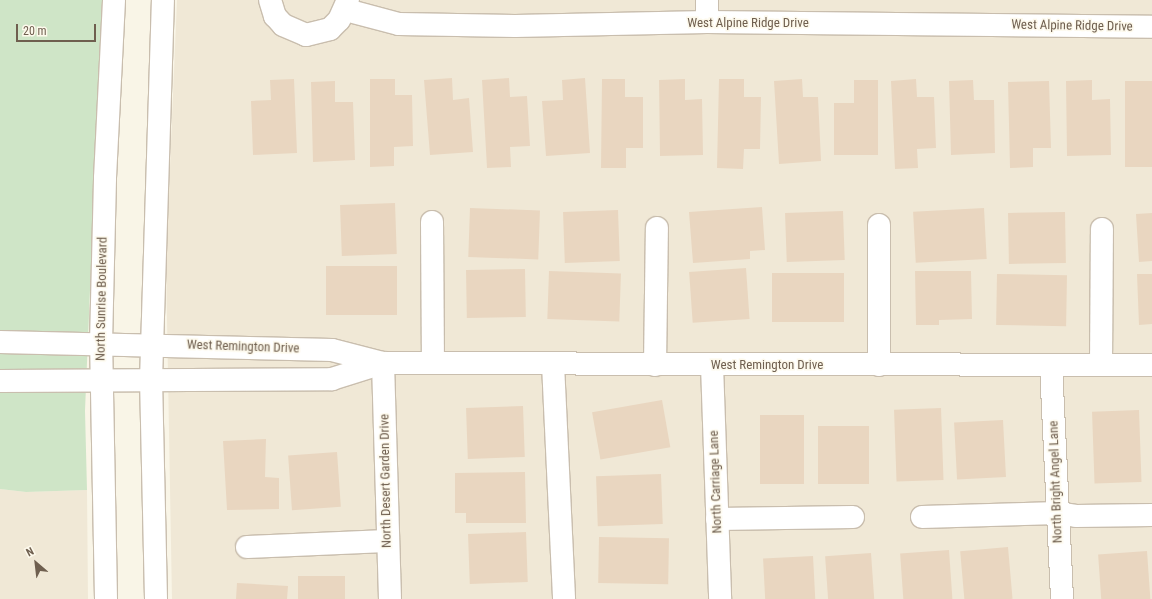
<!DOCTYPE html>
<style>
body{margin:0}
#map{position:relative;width:1152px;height:599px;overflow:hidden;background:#f9f5e7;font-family:"Roboto Condensed",sans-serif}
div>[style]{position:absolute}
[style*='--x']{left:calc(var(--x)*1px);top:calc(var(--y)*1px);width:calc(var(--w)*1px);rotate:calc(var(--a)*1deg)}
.residential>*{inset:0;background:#f0e8d6}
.green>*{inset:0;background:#cfe5c7}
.building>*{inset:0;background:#e9d6c0;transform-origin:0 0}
.roads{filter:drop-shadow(1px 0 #c9beae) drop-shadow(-1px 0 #c9beae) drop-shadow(0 1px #c9beae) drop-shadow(0 -1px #c9beae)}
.minor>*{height:22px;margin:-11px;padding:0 11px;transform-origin:11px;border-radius:11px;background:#fff}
span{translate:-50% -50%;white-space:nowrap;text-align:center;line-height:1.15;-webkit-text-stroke:3px #fdf9ec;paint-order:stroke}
.street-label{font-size:13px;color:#6f5f4f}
.north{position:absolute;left:16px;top:543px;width:40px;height:40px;-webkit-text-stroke:3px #fdf9ec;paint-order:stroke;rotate:332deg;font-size:11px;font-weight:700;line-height:16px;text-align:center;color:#6f5f4f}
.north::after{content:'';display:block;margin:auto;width:14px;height:18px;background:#6f5f4f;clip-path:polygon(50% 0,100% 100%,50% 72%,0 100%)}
.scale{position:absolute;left:16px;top:24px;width:80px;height:18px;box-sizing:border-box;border:2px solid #6f5f4f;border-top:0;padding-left:5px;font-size:12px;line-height:14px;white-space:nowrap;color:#6f5f4f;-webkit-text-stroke:3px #fdf9ec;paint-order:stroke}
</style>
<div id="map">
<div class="residential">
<i style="clip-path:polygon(177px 0,1152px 0,1152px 599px,172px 599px,166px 262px)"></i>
<i style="clip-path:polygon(0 489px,26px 492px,87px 490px,88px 599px,0 599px)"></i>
</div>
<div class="green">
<i style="clip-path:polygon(0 0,102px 0,85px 411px,87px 490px,26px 492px,0 489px)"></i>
</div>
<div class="building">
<i style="clip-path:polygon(452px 78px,453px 100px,469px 98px,473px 152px,430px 155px,424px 80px)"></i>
<i style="clip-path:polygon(509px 78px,510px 97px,527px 96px,530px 146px,510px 147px,511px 167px,487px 168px,482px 80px)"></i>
<i style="clip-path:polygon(585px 78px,590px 153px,546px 156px,542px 101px,563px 100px,562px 80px)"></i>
<i style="clip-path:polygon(294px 79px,297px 153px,253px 155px,251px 101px,271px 100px,270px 80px)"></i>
<i style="clip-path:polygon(370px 79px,395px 79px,395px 95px,412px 95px,413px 146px,394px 147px,394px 166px,370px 167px)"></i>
<i style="clip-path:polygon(602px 79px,625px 79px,625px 97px,643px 97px,643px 148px,626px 148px,626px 168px,601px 168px)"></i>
<i style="clip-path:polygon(685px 79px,685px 100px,702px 99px,703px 155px,660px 156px,659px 80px)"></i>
<i style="clip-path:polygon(719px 79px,744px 79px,744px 97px,761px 97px,760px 149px,744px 149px,743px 169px,717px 168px)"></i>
<i style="clip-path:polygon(802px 79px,803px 97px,818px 97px,821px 161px,779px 164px,774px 81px)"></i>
<i style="clip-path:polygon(916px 79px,917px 97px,934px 97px,936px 148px,917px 149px,918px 168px,895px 169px,891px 81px)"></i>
<i style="clip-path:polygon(854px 80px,878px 80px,878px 155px,834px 155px,834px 103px,854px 103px)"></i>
<i style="clip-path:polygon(973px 80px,974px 100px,994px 100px,995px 153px,951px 155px,949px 81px)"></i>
<i style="clip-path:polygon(1092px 80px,1092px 100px,1110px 99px,1111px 155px,1067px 156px,1066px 81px)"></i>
<i style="clip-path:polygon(335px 81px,335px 102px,353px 102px,355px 160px,313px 162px,311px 82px)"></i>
<i style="clip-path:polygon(1049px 81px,1051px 148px,1033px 148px,1033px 167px,1010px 168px,1008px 82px)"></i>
<i style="left:1125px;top:81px;width:27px;height:86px"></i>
<i style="left:395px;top:203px;width:51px;height:55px;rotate:88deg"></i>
<i style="clip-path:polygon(762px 207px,765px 250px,750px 251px,750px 259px,693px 263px,689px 212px)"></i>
<i style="left:470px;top:208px;width:70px;height:49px;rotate:2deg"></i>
<i style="left:984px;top:208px;width:51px;height:71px;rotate:87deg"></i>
<i style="left:618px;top:210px;width:51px;height:55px;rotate:88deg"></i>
<i style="left:843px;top:211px;width:49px;height:58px;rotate:88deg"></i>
<i style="left:1065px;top:212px;width:51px;height:57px;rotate:89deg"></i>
<i style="clip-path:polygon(1152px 213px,1152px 261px,1139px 262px,1136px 214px)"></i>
<i style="left:326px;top:266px;width:71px;height:49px"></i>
<i style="left:746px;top:268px;width:51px;height:57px;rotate:86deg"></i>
<i style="left:525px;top:269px;width:48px;height:59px;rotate:89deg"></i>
<i style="left:549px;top:271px;width:72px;height:48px;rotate:2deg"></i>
<i style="clip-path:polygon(915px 271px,971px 271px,972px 319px,939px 320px,939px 325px,916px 325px)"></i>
<i style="left:844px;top:273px;width:49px;height:72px;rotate:90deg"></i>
<i style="left:997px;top:274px;width:70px;height:51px;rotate:1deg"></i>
<i style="clip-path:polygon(1137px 274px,1152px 274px,1152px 324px,1139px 325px)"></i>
<i style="left:662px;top:400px;width:48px;height:71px;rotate:80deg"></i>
<i style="left:523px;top:406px;width:51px;height:57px;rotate:88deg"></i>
<i style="left:941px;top:408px;width:72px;height:47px;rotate:88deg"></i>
<i style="left:1139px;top:410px;width:72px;height:47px;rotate:88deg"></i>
<i style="left:760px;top:415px;width:44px;height:69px"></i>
<i style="left:1003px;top:420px;width:57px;height:49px;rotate:87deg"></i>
<i style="left:869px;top:426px;width:58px;height:51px;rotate:90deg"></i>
<i style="clip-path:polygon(266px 439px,265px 477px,279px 478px,279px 509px,227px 510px,223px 441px)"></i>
<i style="left:337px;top:452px;width:55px;height:49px;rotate:86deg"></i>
<i style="clip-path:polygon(525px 472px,526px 523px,466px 523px,466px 513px,455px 513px,455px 473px)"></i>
<i style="left:661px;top:474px;width:50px;height:65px;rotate:88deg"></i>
<i style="left:526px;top:532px;width:50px;height:58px;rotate:88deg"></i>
<i style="left:599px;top:537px;width:70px;height:46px;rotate:1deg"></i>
<i style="left:1008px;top:547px;width:52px;height:48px;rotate:85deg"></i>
<i style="left:949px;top:550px;width:49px;height:49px;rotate:86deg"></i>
<i style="left:1147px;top:551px;width:48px;height:49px;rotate:86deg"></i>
<i style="left:871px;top:553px;width:46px;height:46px;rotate:86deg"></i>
<i style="left:813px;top:556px;width:43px;height:50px;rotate:87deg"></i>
<i style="left:345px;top:576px;width:23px;height:47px;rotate:90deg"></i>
<i style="clip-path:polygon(237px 583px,288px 586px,287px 599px,236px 599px)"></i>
</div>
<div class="roads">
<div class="minor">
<i style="--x:270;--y:0;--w:17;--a:73"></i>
<i style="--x:275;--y:16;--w:12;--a:48"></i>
<i style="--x:283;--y:25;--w:25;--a:23"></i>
<i style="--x:306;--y:35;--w:25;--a:-14"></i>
<i style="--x:330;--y:29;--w:13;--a:-45"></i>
<i style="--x:339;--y:20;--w:22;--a:-66"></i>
<i style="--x:707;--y:0;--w:22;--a:90"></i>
<i style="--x:346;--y:10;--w:55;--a:14.8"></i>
<i style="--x:399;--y:24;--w:116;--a:1"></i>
<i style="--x:515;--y:26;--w:192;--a:-1.2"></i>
<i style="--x:707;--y:22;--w:445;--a:0.6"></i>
<i style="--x:432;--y:222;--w:141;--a:89.6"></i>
<i style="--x:0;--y:342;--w:332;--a:1.4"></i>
<i style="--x:332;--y:350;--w:53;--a:14.3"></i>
<i style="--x:383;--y:363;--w:769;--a:0.15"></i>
<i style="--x:383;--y:363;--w:236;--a:88.3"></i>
<i style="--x:553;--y:364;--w:235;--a:87.3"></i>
<i style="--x:655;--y:365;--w:137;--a:-89.2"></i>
<i style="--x:712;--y:365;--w:234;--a:88"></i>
<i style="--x:879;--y:365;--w:140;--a:-90"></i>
<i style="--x:1051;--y:365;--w:234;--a:87.3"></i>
<i style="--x:1101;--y:365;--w:136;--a:-89.6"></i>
<i style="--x:0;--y:381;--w:332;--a:-0.3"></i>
<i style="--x:332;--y:379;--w:53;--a:-17.4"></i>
<i style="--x:922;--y:517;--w:136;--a:-1.7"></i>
<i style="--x:1058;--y:513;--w:18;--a:9"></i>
<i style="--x:1076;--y:516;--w:76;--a:-0.8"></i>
<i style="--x:717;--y:519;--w:136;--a:-0.8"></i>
<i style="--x:247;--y:547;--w:140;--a:-2.5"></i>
<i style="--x:106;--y:599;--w:256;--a:-91.1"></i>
<i style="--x:101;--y:343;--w:165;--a:-88.6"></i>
<i style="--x:105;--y:178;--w:178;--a:-87.1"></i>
<i style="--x:156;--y:599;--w:219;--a:-91.3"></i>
<i style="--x:151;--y:380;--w:380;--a:-88.2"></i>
</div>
</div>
<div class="street-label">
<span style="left:748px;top:23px">West Alpine Ridge Drive</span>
<span style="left:1072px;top:26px;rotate:1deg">West Alpine Ridge Drive</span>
<span style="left:102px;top:299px;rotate:-89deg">North Sunrise Boulevard</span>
<span style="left:243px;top:347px;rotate:2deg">West Remington Drive</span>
<span style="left:767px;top:365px">West Remington Drive</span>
<span style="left:386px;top:481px;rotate:-91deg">North Desert Garden Drive</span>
<span style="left:716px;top:482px;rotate:-92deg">North Carriage Lane</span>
<span style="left:1056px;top:482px;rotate:-92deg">North Bright Angel Lane</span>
</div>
<div class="north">N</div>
<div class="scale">20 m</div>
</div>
